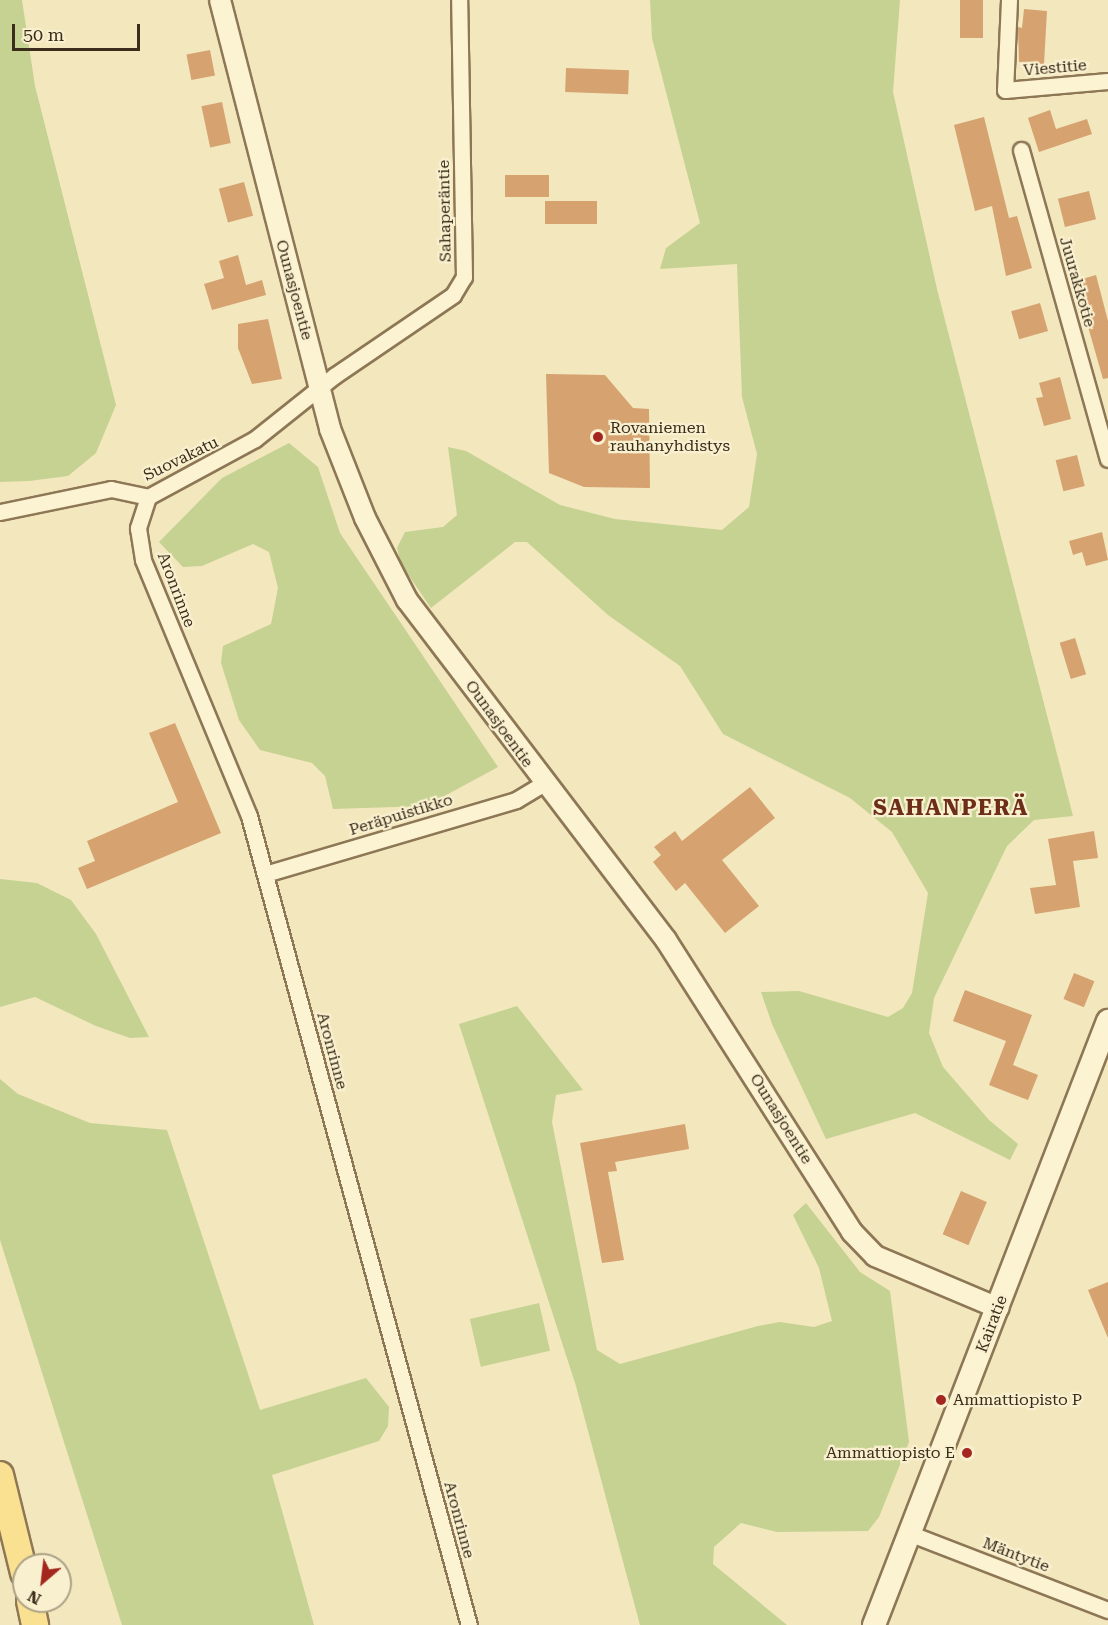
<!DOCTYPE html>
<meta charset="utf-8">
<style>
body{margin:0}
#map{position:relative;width:1108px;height:1625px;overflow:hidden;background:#f3e7be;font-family:"Roboto Serif",serif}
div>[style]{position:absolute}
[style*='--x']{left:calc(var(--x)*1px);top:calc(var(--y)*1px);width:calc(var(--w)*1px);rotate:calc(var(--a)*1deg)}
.green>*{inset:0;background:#c5d291;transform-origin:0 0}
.building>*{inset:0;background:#d5a270;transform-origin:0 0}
.roads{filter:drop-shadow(2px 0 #8d7755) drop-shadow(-2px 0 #8d7755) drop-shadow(0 2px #8d7755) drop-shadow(0 -2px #8d7755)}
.minor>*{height:15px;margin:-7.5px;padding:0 7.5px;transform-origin:7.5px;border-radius:7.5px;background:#fcf3d3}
.tertiary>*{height:20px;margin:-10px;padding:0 10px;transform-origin:10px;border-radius:10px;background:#fcf3d3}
.secondary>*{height:22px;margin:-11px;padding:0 11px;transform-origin:11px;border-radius:11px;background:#fcf3d3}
.primary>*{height:26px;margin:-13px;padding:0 13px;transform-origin:13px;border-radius:13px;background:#fae192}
.dots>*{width:16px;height:16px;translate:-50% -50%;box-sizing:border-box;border:3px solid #f9f0cf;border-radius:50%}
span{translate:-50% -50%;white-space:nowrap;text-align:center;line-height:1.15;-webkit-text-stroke:4.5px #f9f0cf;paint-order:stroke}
.street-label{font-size:16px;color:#3b2d1b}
.poi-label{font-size:16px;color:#3b2d1b}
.left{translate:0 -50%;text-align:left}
.right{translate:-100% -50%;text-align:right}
.district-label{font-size:22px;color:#6c2e16;font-weight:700;letter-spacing:1.5px}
.north{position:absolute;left:12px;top:1553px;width:60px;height:60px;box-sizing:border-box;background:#f9f0cf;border:2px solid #ada287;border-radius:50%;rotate:208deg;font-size:16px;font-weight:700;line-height:24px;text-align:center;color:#3b2d1b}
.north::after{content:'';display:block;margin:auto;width:21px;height:27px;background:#a3271e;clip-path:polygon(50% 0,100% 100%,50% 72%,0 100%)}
.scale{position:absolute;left:12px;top:24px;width:128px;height:27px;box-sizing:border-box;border:3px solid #3b2d1b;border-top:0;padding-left:8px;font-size:18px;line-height:21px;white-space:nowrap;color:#3b2d1b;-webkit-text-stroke:4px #f9f0cf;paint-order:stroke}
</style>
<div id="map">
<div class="green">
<i style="clip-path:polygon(0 0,22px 0,35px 86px,116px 405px,96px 453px,68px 476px,29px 481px,0 482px)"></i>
<i style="clip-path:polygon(650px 0,900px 0,893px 92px,937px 289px,1073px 816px,1034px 820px,1007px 846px,934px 998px,929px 1033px,943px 1067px,989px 1120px,1018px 1144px,1010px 1160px,915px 1113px,826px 1139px,772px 1024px,761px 992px,799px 991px,888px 1017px,903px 1008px,912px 993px,928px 893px,892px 832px,850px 798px,723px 734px,680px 666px,608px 615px,527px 542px,515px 542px,431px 608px,401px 564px,397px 548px,405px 532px,443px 527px,457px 515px,448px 447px,466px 451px,560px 505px,615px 519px,722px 530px,749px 507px,757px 454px,742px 397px,737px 264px,660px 269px,666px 248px,700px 223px,652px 38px)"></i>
<i style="clip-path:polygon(289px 443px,318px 467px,340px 533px,498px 767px,426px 806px,333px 809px,325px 776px,312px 763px,260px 750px,239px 720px,221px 663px,223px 646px,271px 624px,278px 588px,269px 552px,253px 544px,202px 566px,183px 567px,159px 542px,222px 478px)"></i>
<i style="clip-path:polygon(0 879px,37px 883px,71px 900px,96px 934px,149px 1037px,130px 1038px,96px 1026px,35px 997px,0 1007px)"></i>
<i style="clip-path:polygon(517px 1006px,583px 1090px,556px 1095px,552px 1122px,597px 1350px,620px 1364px,758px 1326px,780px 1322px,814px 1327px,832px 1321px,819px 1268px,793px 1215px,806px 1203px,860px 1272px,890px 1291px,909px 1442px,879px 1517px,868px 1531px,777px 1532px,741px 1523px,714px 1547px,713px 1564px,787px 1625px,640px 1625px,576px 1386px,459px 1024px)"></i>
<i style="clip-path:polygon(0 1079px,18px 1094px,90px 1123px,167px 1130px,260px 1410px,366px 1378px,389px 1407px,388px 1426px,379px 1441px,272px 1475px,314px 1625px,122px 1625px,0 1240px)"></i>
<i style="left:539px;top:1303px;width:49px;height:71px;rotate:77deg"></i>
</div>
<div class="building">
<i style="left:960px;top:0;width:23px;height:38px"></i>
<i style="clip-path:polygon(1024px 9px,1047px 11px,1044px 64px,1019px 62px,1018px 27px,1022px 28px)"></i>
<i style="left:210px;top:50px;width:26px;height:24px;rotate:79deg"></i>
<i style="left:566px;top:68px;width:63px;height:24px;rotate:2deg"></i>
<i style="left:222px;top:102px;width:42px;height:21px;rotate:78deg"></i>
<i style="clip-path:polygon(1050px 110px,1056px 129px,1087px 119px,1092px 134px,1039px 152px,1028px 118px)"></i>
<i style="clip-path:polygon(984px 117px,1009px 218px,1017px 216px,1032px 268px,1006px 276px,992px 206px,975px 211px,954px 125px)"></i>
<i style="left:505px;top:175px;width:44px;height:22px"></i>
<i style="left:244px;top:182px;width:35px;height:26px;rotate:75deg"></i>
<i style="left:1089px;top:191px;width:29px;height:32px;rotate:76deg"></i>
<i style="left:545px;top:201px;width:52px;height:23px"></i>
<i style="clip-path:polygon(238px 255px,246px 285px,262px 280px,266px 295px,212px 310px,204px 284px,224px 278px,219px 261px)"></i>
<i style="clip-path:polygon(1096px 275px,1108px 321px,1108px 378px,1103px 379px,1075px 281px)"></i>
<i style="left:1040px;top:303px;width:29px;height:30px;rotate:74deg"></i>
<i style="clip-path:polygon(268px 319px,282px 379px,252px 384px,238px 348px,238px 324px)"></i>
<i style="clip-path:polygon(546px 374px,605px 375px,633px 408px,649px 409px,650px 488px,584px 487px,549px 473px)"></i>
<i style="clip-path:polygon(1060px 377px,1071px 419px,1044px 426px,1036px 398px,1043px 397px,1039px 383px)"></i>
<i style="left:1077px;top:455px;width:32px;height:22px;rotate:76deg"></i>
<i style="clip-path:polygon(1102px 532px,1108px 560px,1086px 566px,1082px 552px,1073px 555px,1069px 541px)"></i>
<i style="left:1075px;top:638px;width:38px;height:16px;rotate:73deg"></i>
<i style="clip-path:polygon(175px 723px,221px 833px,87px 889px,78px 868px,95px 861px,87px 841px,178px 802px,149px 733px)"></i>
<i style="clip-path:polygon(750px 787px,775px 818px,722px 860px,759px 906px,725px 933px,685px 883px,676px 891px,653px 862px,661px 855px,654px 847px,675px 831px,682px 841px)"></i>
<i style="clip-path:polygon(1094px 831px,1098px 858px,1073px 861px,1080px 907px,1035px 914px,1030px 888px,1056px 885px,1048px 839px)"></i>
<i style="left:1074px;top:973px;width:22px;height:28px;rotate:22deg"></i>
<i style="clip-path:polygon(965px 990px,1032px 1015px,1013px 1065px,1038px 1075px,1028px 1100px,989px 1085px,1006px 1041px,953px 1021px)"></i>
<i style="clip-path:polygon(685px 1124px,689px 1149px,615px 1162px,617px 1171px,608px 1172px,624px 1260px,602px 1263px,580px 1143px)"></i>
<i style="left:961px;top:1191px;width:28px;height:47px;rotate:23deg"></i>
<i style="clip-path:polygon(1108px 1282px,1108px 1338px,1088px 1290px)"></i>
</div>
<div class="roads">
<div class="minor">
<i style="--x:1009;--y:0;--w:90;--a:92.5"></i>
<i style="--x:1005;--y:90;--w:103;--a:-5"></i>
<i style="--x:1021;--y:150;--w:321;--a:74.3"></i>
<i style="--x:148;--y:497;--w:33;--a:108"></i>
<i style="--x:138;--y:528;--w:32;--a:81"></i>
<i style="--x:143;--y:560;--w:277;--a:67.5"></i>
<i style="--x:249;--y:816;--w:838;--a:74.79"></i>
<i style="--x:0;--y:512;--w:113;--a:-11.7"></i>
<i style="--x:111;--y:489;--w:38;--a:12"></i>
<i style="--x:148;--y:497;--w:122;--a:-28.5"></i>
<i style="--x:255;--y:439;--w:101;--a:-38.6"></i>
<i style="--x:334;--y:376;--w:144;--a:-34.2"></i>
<i style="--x:453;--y:295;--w:21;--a:-59"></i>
<i style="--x:464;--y:277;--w:277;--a:-91"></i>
<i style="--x:265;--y:874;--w:262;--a:-16.4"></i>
<i style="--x:516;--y:800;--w:33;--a:-31"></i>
<i style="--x:911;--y:1534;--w:211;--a:21.1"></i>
</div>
<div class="tertiary">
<i style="--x:220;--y:0;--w:443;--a:75.6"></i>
<i style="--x:330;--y:429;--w:96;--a:68.5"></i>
<i style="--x:365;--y:518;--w:92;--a:62.9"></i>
<i style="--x:407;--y:600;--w:427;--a:52.7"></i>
<i style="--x:666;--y:940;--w:346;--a:57.5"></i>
<i style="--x:852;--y:1232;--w:33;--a:46"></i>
<i style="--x:875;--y:1256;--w:134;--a:22.9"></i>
</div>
<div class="secondary">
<i style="--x:874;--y:1625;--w:648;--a:-68.82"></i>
</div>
<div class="primary">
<i style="--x:0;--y:1475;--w:101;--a:76.2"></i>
<i style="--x:30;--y:1601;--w:25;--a:78"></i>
</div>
</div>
<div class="dots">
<i style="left:598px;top:437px;background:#a3271e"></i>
<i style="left:941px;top:1400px;background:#a3271e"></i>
<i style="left:967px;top:1453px;background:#a3271e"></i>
</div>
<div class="street-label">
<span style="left:1055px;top:68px;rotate:-5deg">Viestitie</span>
<span style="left:445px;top:211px;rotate:-91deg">Sahaperäntie</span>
<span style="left:1077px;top:282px;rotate:74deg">Juurakkotie</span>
<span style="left:294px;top:290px;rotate:75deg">Ounasjoentie</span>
<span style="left:181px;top:459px;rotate:-26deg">Suovakatu</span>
<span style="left:176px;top:590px;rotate:69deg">Aronrinne</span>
<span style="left:499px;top:724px;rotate:54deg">Ounasjoentie</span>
<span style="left:401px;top:815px;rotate:-17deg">Peräpuistikko</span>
<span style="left:332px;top:1051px;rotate:75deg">Aronrinne</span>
<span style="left:781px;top:1119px;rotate:58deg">Ounasjoentie</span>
<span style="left:992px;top:1324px;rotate:-69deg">Kairatie</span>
<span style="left:459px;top:1520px;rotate:75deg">Aronrinne</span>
<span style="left:1016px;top:1555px;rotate:21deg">Mäntytie</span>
</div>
<div class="poi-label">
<span class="left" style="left:610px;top:437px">Rovaniemen<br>rauhanyhdistys</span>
<span class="left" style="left:953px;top:1400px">Ammattiopisto P</span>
<span class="right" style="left:955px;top:1453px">Ammattiopisto E</span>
</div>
<div class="district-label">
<span style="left:951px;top:808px">SAHANPERÄ</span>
</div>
<div class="north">N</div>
<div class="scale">50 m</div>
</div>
